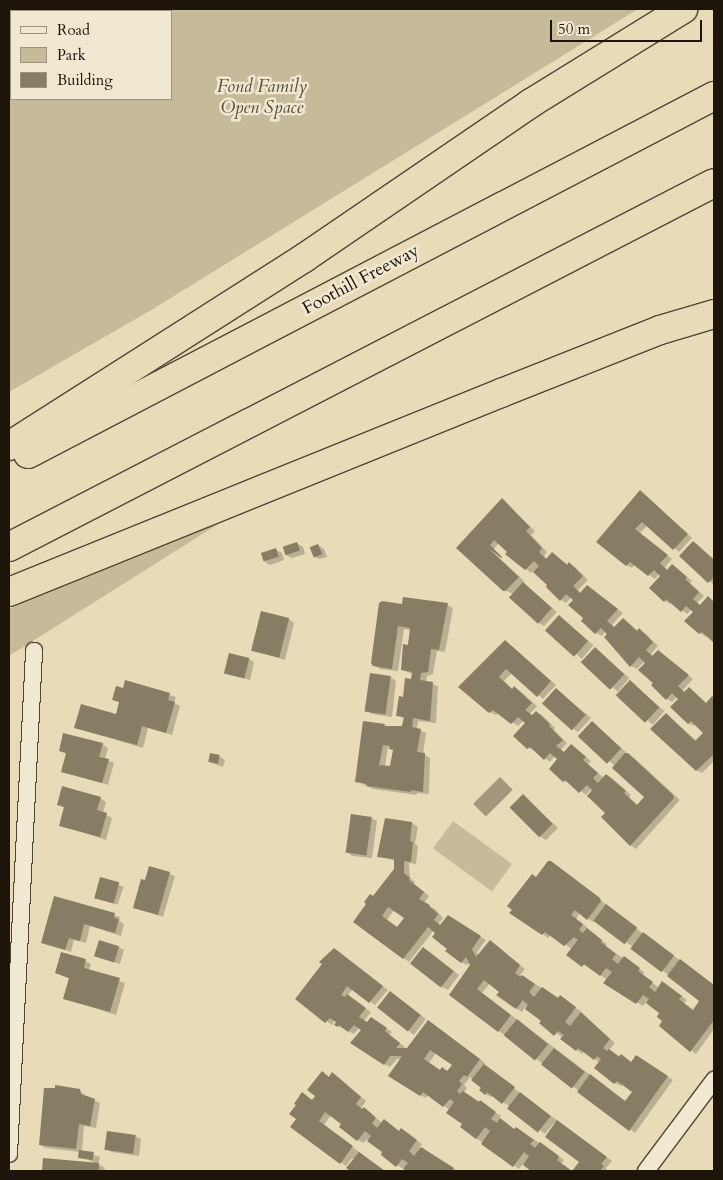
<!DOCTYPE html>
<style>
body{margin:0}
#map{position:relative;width:723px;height:1180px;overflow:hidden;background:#e8dcb8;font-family:Cardo,serif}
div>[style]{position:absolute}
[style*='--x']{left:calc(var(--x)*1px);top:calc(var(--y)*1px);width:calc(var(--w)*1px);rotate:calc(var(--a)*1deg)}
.green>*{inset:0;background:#c5ba9a;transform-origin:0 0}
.water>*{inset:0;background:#a3987d;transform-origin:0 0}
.shadow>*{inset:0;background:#0003;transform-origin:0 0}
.building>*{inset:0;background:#877c64;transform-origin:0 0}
.roads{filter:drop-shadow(1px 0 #504636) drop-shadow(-1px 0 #504636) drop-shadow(0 1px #504636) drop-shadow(0 -1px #504636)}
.minor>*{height:16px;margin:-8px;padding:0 8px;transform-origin:8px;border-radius:8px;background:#f0e8d1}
.motorway>*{height:28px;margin:-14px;padding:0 14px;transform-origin:14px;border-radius:14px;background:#e8dcb8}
span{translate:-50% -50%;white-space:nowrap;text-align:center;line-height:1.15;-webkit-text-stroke:5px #f0e8d1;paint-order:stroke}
.park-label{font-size:18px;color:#584e3c;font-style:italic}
.street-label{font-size:18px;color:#1d140a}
.frame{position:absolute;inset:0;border:10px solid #1d140a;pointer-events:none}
.legend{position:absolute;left:10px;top:10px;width:162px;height:90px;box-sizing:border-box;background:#f0e8d1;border:1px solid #9c9381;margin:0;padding:6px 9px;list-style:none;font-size:15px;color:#1d140a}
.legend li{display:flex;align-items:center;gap:10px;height:25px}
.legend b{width:25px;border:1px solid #9c9381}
.scale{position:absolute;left:550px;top:20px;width:152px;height:22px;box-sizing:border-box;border:2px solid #1d140a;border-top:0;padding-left:6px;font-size:15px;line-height:18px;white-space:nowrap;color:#1d140a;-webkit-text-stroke:4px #f0e8d1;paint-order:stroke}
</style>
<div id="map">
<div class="green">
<i style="clip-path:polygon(evenodd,9px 9px,638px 9px,153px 309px,9px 392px,9px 9px,11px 11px,171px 11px,171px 99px,11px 99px,11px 11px)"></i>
<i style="clip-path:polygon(250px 504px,9px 656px,9px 609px)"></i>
<i style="left:453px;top:821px;width:73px;height:34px;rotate:36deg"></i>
</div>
<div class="water">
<i style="left:500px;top:777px;width:18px;height:38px;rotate:45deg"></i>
</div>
<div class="shadow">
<i style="clip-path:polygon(641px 492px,692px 538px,679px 552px,648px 525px,640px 533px,672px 559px,665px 567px,668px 570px,673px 565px,692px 581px,690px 583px,704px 596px,697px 603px,701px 606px,708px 598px,714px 601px,714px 642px,707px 635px,706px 637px,700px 633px,695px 612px,692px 609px,687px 614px,672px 602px,670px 604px,665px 601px,662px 576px,659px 574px,655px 579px,635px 565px,632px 568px,626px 565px)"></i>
<i style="clip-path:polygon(502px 500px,535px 531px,531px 535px,547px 552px,544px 556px,547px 559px,553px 553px,568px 565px,575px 567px,588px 580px,578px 590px,581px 593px,587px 586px,623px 613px,612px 625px,615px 628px,623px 619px,638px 631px,645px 633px,658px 646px,651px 654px,653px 656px,658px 651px,693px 679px,683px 690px,685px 692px,689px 688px,707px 704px,713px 698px,714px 699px,714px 761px,702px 773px,696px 770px,666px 714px,697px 741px,705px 733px,696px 724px,694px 726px,688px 723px,680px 699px,678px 696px,672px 702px,667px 699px,640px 670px,647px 663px,645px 661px,637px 669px,631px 666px,606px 637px,609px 634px,606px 631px,602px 636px,596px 633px,584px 618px,575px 600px,572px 597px,566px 603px,561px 600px,534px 570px,531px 573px,526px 569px,507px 554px,509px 552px,499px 543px,492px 551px,524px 581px,522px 583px,557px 612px,544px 626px,539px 623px,514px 594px,503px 590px,458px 547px)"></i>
<i style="clip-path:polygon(694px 542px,714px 559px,714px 585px,681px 556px)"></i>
<i style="clip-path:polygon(297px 543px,303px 547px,305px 554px,292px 558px,286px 555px)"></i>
<i style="clip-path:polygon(318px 545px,324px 549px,327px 557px,319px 559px,313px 556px)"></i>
<i style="clip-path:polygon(276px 550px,282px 553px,284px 560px,270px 565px,265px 562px)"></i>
<i style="clip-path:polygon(evenodd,403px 605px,447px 605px,453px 608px,445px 652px,437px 651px,433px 674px,427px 676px,426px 682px,438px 686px,436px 723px,418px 721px,417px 729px,426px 733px,423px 754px,430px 758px,429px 794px,417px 793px,417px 795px,373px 789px,356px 781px,384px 725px,389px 727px,403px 727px,405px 719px,397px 715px,412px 680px,413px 674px,402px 670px,411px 630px,404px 629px,398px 671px,380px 669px,374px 665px,403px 605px,388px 747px,394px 750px,391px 768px,385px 767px,388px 747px)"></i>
<i style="left:559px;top:616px;width:45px;height:18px;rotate:40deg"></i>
<i style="clip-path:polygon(289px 619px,294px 623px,285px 660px,253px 650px)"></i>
<i style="clip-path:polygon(506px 641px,556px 685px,543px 699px,512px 673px,504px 681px,513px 690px,514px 688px,520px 691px,537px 706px,530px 714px,533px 716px,536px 712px,542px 715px,555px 728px,554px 730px,567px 743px,561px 750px,565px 753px,572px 745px,577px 749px,591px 761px,588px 764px,604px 778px,606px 775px,612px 778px,631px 795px,629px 797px,638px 806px,646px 797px,615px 766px,580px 736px,592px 723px,626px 752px,624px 755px,634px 758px,679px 799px,679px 801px,636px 849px,630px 845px,593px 791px,591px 789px,586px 795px,570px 783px,563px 781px,559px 759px,555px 756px,550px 762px,535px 750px,528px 748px,526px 723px,524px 720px,518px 726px,499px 713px,496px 715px,490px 712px)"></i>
<i style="left:595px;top:649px;width:45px;height:18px;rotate:40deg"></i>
<i style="clip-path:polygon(249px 659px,254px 662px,250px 680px,225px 672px)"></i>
<i style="clip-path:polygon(391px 677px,396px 681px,392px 717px,372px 714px,367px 711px)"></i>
<i style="clip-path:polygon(126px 682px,176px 697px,174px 703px,180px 706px,172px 735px,148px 728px,143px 748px,76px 728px,117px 715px,120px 703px,114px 699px,124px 689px)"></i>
<i style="left:630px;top:682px;width:45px;height:18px;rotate:40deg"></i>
<i style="clip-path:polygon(557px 690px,591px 718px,578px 732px,573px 729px)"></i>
<i style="clip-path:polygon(102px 744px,108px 748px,105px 759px,114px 763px,108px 785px,62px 771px,67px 754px,60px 751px)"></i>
<i style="clip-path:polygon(220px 757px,225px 760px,223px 767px,209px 762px)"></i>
<i style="clip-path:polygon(523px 796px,558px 828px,546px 840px,541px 837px)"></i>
<i style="clip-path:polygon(100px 798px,106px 802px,103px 813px,112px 818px,106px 840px,60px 825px,65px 808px,59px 805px)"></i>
<i style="clip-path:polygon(371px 818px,377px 821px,372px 858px,352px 856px,347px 852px)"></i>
<i style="clip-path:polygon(evenodd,386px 820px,412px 823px,418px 827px,415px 844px,418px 846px,416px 864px,409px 863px,410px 878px,415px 882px,414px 884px,429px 896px,424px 903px,435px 909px,443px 918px,438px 924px,441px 926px,448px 917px,486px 940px,477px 952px,479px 956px,491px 942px,496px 945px,525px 969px,520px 975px,581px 1011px,580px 1013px,615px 1043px,609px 1050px,632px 1063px,642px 1059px,673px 1080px,635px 1133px,451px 995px,471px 965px,470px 962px,467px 965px,461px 962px,434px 930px,409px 962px,355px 921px,395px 869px,395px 861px,378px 856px,386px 820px,394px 910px,406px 918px,398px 928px,387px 920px,394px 910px,386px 820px,490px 983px,516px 1008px,522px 1012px,525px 1007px,577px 1050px,582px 1054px,584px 1051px,600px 1063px,596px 1068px,615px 1083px,621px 1086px,623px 1084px,634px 1092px,626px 1102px,482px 993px,490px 983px)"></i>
<i style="clip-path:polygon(evenodd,557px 866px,641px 932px,714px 985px,714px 1029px,696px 1054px,675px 1039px,676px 1037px,661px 1013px,646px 1002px,643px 1006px,605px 983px,608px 980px,568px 955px,572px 949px,551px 935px,548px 938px,543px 934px,511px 913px,537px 878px,557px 866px,580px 913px,593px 922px,595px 920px,633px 947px,701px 1001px,693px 1011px,684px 1003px,687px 1000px,668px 986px,659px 988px,643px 975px,644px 972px,605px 946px,607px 944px,587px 930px,588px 928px,576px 919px,580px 913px)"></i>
<i style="clip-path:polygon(150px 867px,175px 876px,163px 917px,134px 907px)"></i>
<i style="left:101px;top:879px;width:24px;height:19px;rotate:19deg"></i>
<i style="clip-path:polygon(55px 898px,120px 917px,119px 921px,124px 924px,121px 936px,90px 926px,86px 943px,74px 940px,71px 952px,43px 942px)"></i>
<i style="clip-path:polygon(118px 947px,124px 950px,120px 964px,96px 956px)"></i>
<i style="clip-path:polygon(evenodd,335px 949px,388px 990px,375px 1005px,353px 989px,347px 996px,371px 1012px,364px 1021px,368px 1023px,377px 1022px,392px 1032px,389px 1035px,405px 1047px,403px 1049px,408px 1049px,434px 1025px,485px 1063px,484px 1065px,519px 1092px,612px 1161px,606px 1168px,608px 1171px,573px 1171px,580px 1162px,556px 1124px,554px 1123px,545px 1134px,510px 1107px,493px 1095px,491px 1097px,485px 1094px,483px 1087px,470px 1077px,464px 1085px,467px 1088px,464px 1092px,501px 1116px,499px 1119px,515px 1130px,522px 1132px,546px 1147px,564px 1160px,561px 1164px,572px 1171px,531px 1171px,523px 1164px,519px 1169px,476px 1138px,450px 1110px,428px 1095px,426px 1098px,420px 1095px,402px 1059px,397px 1059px,390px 1067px,384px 1064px,360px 1027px,354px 1034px,338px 1026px,335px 1020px,332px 1025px,296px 999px,335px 949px,436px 1053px,453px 1065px,448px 1072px,440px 1071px,429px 1063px,436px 1053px)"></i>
<i style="clip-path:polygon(429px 952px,459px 975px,448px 990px,442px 987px)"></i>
<i style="clip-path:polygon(85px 961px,91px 964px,89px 971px,125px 983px,116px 1015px,64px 998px,70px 979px,56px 973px)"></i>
<i style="clip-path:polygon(396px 996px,426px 1019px,414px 1035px,379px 1008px)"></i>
<i style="clip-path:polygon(338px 1077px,366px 1101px,361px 1108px,370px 1112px,382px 1123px,400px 1132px,402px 1129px,407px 1133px,422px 1144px,419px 1148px,458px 1171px,408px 1171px,404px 1168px,403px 1169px,382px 1155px,384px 1152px,367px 1139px,364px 1143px,358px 1140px,340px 1127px,343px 1124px,331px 1115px,324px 1125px,384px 1171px,352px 1171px,348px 1168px,354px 1160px,352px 1158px,346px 1166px,292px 1127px,330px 1078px)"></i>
<i style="clip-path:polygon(80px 1091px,87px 1097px,100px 1103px,96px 1128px,84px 1126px,82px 1152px,100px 1157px,98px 1164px,105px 1168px,104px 1171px,44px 1171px,44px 1159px,94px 1164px,94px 1162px,79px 1157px,80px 1152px,46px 1148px,40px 1145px)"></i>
<i style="clip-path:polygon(135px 1136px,141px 1139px,139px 1156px,112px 1152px,106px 1149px)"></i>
</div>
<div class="building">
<i style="clip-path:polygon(640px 490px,688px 534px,673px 550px,642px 522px,635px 529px,668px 555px,660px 563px,667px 570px,672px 564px,687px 577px,685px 579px,699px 592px,693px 599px,700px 605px,708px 596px,714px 602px,714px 643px,702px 632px,699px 634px,684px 621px,693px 612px,686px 606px,681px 612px,666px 599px,664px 602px,649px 588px,660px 576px,654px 570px,648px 576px,630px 562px,626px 566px,596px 542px)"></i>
<i style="clip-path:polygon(502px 498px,530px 527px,526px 531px,542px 548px,539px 552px,546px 559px,552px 552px,567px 565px,569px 562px,583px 576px,573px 586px,580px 593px,587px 585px,618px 609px,607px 621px,614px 627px,623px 618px,637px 631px,639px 628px,653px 642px,646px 650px,652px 656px,658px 650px,689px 675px,678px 686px,684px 692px,689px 687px,706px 703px,712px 696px,714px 698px,714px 754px,696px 771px,650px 729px,666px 713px,695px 741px,703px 733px,691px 721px,688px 724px,670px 707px,678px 699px,672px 693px,666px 700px,651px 685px,653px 683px,638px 670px,645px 663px,639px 657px,630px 667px,604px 637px,607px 634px,601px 628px,595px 634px,581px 621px,583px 618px,568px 605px,573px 600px,566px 594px,560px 601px,546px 587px,547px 585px,533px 572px,539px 566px,534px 561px,525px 570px,505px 554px,507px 552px,494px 540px,490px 545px,502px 557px,501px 558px,487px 547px,519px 577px,505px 591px,503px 591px,456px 548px)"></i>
<i style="clip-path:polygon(693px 541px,714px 560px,714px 577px,708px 583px,679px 556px)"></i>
<i style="left:297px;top:542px;width:9px;height:15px;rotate:72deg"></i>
<i style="left:318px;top:544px;width:11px;height:9px;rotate:68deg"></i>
<i style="left:276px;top:548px;width:9px;height:16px;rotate:72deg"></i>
<i style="left:523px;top:582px;width:39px;height:21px;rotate:42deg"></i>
<i style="clip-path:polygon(evenodd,403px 597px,448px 603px,439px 650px,431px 649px,428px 672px,421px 673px,420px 680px,433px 682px,430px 721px,413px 718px,412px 727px,421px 729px,417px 752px,425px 753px,423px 792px,411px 790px,411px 792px,366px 786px,367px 784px,355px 782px,363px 721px,385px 724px,384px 726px,402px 726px,404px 717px,396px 716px,399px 696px,403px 697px,405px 678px,411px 679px,412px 672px,401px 670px,403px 644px,408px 645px,410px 628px,398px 626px,392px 669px,373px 666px,371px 663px,379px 603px,382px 601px,402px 604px,403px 597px,383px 745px,390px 746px,389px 749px,393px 750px,390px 766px,379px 765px,383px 745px)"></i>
<i style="left:261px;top:611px;width:29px;height:41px;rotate:14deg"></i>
<i style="left:559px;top:615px;width:39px;height:21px;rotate:42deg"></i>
<i style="clip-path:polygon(505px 640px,551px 681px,537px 697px,506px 669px,499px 677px,512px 689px,514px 686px,532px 703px,525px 710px,532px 715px,536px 711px,550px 724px,549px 726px,563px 740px,556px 746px,564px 752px,571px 744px,586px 757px,583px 760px,598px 773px,593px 778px,598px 783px,606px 774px,626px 791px,624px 793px,637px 805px,644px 797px,612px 768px,625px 753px,628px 753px,673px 795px,674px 798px,630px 846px,601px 817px,605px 813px,587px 796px,592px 790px,587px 785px,579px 793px,565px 780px,563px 782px,549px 769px,557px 759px,550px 753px,544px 760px,530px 747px,527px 749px,513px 736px,525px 723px,518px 717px,511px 724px,493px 710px,489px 713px,458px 687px)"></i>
<i style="left:595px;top:647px;width:40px;height:21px;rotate:43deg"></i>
<i style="left:229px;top:653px;width:21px;height:21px;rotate:14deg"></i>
<i style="left:370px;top:673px;width:21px;height:39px;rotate:8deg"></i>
<i style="clip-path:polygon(125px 680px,170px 693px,168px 700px,175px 702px,166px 733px,142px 726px,137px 745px,74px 728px,81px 704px,116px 714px,119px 702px,112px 700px,116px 686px,123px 688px)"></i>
<i style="left:630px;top:680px;width:40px;height:21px;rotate:43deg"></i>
<i style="left:556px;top:688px;width:40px;height:21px;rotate:42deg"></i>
<i style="left:592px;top:721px;width:40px;height:21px;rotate:43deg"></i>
<i style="clip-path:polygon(63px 733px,103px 743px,99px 757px,109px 759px,102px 783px,61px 772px,66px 753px,59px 751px)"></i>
<i style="left:210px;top:753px;width:10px;height:9px;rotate:11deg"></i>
<i style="clip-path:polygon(62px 786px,101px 797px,97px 810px,107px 813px,100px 837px,59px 826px,64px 807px,57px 805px)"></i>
<i style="left:523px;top:794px;width:42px;height:19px;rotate:45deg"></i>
<i style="left:351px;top:814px;width:21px;height:39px;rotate:8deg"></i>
<i style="clip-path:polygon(evenodd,385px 818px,412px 822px,410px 841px,413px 842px,411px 862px,404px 861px,404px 873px,410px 878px,409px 880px,424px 892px,419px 899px,430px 905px,429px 906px,438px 914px,434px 920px,440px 925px,448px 915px,481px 936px,472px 949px,476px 957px,490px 940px,520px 965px,515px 973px,520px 977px,522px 975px,535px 984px,529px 992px,534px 997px,542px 987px,558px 998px,560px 995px,576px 1007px,565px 1022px,570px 1026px,581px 1012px,610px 1039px,603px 1048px,607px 1051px,609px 1049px,619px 1057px,621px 1054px,631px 1062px,636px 1055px,668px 1076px,629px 1131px,577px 1092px,590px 1074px,625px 1101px,632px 1092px,617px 1081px,614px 1084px,594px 1068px,601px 1059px,597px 1056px,594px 1060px,578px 1048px,576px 1051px,560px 1039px,564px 1035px,558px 1031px,554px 1036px,539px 1023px,541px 1021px,525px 1009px,528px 1005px,523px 1000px,516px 1009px,496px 995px,499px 992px,484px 980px,477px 989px,511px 1015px,498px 1032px,449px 995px,470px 965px,466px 957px,461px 963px,445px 951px,447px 949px,432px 937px,435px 933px,428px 927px,403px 959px,353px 922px,366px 904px,364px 902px,370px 894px,373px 896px,394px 869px,394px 859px,377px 857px,385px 818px,388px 907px,404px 918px,397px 927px,382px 916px,388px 907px)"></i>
<i style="clip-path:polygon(548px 861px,551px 861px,600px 898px,601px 901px,587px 920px,575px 910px,571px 915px,583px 924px,579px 930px,583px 933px,587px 928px,602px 940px,601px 942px,616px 954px,612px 959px,618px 964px,624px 956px,640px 968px,638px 971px,653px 982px,649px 987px,655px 992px,662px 981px,682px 996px,679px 999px,693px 1010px,699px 1001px,667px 976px,680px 959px,714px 985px,714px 1020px,690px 1052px,659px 1026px,662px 1021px,657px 1017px,659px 1013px,646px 1003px,649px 999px,643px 995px,636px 1004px,603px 983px,612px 972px,606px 968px,600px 976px,584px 964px,582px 967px,566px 955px,578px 940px,574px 937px,564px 946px,545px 932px,542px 935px,509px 913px,512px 910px,507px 906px,532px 874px,536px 877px)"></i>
<i style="clip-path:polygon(149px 866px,170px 872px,158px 915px,133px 908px,141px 879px,145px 880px)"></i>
<i style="left:100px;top:877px;width:20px;height:22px;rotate:15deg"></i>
<i style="clip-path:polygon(54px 896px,115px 913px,114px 918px,119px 919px,115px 933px,84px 924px,80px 941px,69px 938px,65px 950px,41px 943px)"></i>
<i style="left:606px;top:904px;width:39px;height:21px;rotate:37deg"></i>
<i style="left:643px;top:932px;width:39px;height:21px;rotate:37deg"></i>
<i style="left:99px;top:940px;width:21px;height:17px;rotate:17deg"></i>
<i style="left:423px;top:947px;width:39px;height:21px;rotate:38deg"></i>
<i style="clip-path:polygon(evenodd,334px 948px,383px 986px,369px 1003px,347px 986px,341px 995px,345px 997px,347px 994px,366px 1008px,359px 1017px,367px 1022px,371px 1017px,387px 1028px,385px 1031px,400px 1043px,396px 1048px,407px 1048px,428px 1020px,480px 1059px,467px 1077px,464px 1075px,459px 1081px,462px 1084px,457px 1091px,460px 1094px,463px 1091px,479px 1102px,480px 1100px,496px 1112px,491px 1119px,497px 1123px,500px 1118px,514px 1129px,516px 1127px,534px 1140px,530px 1144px,535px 1148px,540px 1142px,559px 1156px,557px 1160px,572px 1171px,579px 1162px,545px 1137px,557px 1120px,607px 1157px,601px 1164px,604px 1166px,600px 1171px,531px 1171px,523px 1165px,529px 1156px,524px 1152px,513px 1167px,481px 1144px,490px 1131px,485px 1127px,476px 1139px,460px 1127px,462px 1124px,446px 1113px,454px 1102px,450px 1099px,443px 1107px,423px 1092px,420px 1096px,388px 1076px,402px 1056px,390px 1056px,384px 1065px,350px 1043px,361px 1030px,354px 1025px,348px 1032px,339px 1025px,338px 1027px,334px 1025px,336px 1022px,330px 1018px,325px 1023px,295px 999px,322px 964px,319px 962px,334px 948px,430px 1050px,452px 1065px,447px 1071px,442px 1067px,440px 1070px,424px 1059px,430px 1050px)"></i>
<i style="clip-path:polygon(61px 952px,86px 959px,84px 968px,120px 978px,110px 1012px,63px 999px,69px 978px,55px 973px)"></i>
<i style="left:390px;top:991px;width:39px;height:21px;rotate:38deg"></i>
<i style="left:517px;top:1019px;width:40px;height:21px;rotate:39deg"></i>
<i style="left:554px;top:1048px;width:39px;height:21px;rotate:38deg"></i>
<i style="clip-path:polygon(484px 1064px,515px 1087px,502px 1104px,487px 1092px,485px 1095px,479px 1090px,481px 1088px,471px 1080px)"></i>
<i style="clip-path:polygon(322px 1071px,329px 1077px,332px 1072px,361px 1097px,356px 1104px,362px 1109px,364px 1107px,376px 1118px,372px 1123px,377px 1128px,384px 1119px,399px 1131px,401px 1128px,417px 1140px,409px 1151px,414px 1156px,421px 1147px,454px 1168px,452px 1171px,407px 1171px,403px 1169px,408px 1163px,402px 1159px,396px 1167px,381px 1155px,382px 1152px,367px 1141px,371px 1136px,365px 1131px,357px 1141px,339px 1127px,341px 1124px,325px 1112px,319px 1121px,353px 1146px,340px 1164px,290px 1127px,296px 1119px,289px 1114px,296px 1105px,294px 1104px,302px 1092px,312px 1100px,315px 1096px,307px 1090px)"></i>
<i style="clip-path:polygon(55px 1085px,80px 1089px,81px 1094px,95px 1099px,90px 1126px,79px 1124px,76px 1149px,39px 1145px,44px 1088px,55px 1088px)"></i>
<i style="left:520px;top:1092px;width:39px;height:21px;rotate:38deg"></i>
<i style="left:107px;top:1131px;width:29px;height:19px;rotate:8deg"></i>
<i style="left:79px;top:1150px;width:15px;height:8px;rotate:8deg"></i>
<i style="clip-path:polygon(359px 1152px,385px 1171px,350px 1171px,346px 1168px)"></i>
<i style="clip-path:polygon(43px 1158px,99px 1163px,99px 1171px,42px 1171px)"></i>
</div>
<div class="roads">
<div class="minor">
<i style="--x:9;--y:1154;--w:504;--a:-87.15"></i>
<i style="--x:646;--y:1171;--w:114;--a:-53.2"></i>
</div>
<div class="motorway">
<i style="--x:9;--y:446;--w:350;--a:-32.5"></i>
<i style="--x:304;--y:258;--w:275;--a:-34.3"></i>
<i style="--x:531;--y:103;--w:179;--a:-31.7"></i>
<i style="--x:28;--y:454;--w:774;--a:-27.56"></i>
<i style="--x:9;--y:547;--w:793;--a:-27.31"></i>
<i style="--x:9;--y:592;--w:531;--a:-22.02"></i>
<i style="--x:501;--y:393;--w:171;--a:-21.6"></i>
<i style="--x:660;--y:330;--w:56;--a:-16.5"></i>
</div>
</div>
<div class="park-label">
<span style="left:262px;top:98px">Fond Family<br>Open Space</span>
</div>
<div class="street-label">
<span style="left:361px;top:280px;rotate:-28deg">Foothill Freeway</span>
</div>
<div class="frame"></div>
<ul class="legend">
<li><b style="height:6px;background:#f0e8d1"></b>Road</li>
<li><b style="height:14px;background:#c5ba9a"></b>Park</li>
<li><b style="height:14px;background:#877c64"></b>Building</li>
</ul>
<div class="scale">50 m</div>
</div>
